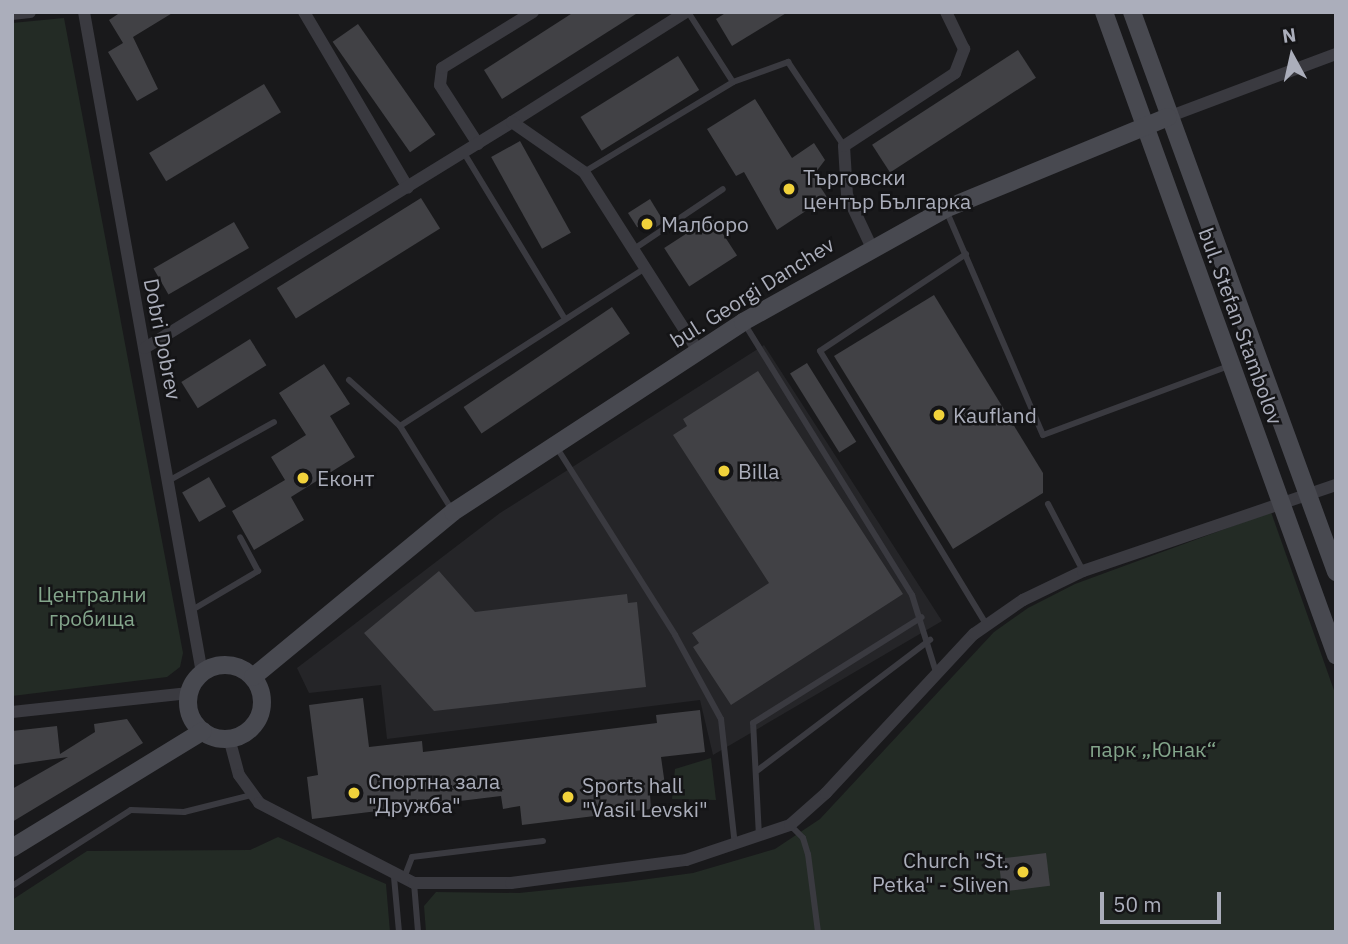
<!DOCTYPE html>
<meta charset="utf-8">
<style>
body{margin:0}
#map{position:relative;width:1348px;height:944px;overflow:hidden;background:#19191b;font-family:"IBM Plex Sans",sans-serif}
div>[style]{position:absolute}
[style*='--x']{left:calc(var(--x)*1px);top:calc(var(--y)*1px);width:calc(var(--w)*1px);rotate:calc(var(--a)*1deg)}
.built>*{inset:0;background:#252528}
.green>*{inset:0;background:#232b25}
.building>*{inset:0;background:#414145;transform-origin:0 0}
.lane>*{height:6px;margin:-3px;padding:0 3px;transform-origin:3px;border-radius:3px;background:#3a3a40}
.street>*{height:12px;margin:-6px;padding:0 6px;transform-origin:6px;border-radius:6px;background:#3a3a40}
.secondary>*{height:18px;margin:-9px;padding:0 9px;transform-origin:9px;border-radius:9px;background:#484950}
.secondary>.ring{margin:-9px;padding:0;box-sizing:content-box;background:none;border:18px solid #484950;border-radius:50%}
.dots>*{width:19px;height:19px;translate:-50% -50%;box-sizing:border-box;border:4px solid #141416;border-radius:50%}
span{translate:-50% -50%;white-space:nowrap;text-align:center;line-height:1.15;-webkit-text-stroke:5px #141416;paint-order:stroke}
.poi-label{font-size:21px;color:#abaebb}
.left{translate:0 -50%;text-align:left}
.right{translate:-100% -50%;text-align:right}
.street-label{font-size:21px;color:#abaebb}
.park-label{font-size:21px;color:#83a58b}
.frame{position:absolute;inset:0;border:14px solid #abaebb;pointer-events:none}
.north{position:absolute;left:1257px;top:21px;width:70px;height:70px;-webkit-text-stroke:5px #141416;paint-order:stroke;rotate:352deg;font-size:19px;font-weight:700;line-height:28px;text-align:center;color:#abaebb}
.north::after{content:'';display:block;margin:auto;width:24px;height:32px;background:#abaebb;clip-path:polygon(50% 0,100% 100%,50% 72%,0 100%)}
.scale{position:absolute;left:1100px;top:892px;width:121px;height:32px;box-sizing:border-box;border:4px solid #abaebb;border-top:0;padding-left:9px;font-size:21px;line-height:24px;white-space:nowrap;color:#abaebb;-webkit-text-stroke:5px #141416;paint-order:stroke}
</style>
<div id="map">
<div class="built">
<i style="clip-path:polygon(764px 345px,942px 621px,713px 755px,700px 700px,387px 739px,381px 685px,309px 693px,297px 668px,500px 513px)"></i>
</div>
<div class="green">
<i style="clip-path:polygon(64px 18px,183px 653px,180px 667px,167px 677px,12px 696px,12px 23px)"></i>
<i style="clip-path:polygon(1271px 512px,1336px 696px,1336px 932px,426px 932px,424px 906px,436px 892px,519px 893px,626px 882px,693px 873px,775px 849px,820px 819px,994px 632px,1028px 608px,1075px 584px)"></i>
<i style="clip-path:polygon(711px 758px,716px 800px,672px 799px,675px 769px)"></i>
<i style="clip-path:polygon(278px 837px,386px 884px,390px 932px,12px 932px,12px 900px,87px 851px,250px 850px)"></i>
</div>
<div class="building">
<i style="clip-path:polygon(121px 12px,174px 12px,133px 37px,158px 89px,137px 101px,108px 52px,123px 43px,109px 20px)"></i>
<i style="clip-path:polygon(574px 12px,639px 12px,502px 99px,484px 70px)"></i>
<i style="clip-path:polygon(727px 12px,788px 12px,732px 46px,716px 19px)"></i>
<i style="left:358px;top:24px;width:135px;height:31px;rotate:55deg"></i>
<i style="left:1018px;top:50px;width:33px;height:174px;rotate:57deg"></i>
<i style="left:678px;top:56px;width:40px;height:115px;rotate:58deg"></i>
<i style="left:264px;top:84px;width:33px;height:134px;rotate:59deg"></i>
<i style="clip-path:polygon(755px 99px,792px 158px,814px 143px,825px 160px,813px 176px,827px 197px,777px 230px,744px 172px,736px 176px,707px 129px)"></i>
<i style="left:520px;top:141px;width:105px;height:33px;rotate:61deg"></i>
<i style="left:421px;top:198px;width:36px;height:170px;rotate:58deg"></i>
<i style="clip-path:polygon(650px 199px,664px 222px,650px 231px,637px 227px,628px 213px)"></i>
<i style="left:712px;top:217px;width:46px;height:57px;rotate:57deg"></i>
<i style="left:234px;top:222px;width:30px;height:93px;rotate:60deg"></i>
<i style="clip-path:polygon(934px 295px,1043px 473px,1043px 493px,953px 549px,834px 356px)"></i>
<i style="left:612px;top:307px;width:32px;height:179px;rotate:56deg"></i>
<i style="left:250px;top:339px;width:31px;height:81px;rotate:58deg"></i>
<i style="left:807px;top:363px;width:93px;height:20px;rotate:58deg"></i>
<i style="clip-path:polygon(324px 364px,350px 404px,330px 416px,355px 457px,291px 497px,304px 520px,254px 550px,232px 511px,285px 480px,271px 457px,306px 435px,279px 393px)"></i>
<i style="clip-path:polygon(758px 371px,903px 594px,731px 705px,693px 647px,699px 643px,692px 633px,769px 583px,673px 435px,687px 426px,683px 419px)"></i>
<i style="left:209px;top:477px;width:34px;height:31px;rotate:60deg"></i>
<i style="clip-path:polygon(439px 571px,475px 612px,627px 594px,628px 603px,637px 602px,646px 687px,434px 711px,364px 633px)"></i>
<i style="clip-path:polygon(363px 698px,369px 747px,422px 741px,423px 752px,657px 723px,656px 715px,700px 710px,705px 752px,661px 757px,666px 792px,650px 794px,651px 809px,522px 825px,520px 806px,503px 809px,501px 796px,312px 819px,307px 777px,318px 775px,309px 705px)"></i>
<i style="clip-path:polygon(127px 719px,143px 743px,12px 822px,12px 789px,68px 757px,12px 765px,12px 731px,57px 726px,60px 754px,95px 732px,94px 724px)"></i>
<i style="left:1046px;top:853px;width:33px;height:48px;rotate:83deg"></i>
</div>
<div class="lane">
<i style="--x:688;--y:12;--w:83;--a:57.3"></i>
<i style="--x:464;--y:153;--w:194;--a:58.7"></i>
<i style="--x:584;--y:172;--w:174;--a:-31.1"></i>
<i style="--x:733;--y:82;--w:59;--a:-20"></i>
<i style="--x:788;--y:62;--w:101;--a:56.3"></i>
<i style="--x:946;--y:210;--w:245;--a:66.7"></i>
<i style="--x:1043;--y:435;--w:201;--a:-20.4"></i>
<i style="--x:634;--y:249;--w:107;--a:-34"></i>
<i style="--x:966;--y:254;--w:175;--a:146.4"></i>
<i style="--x:820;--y:351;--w:320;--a:58.7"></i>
<i style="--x:744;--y:323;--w:320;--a:58.3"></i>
<i style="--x:912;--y:595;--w:81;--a:72.7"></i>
<i style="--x:349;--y:380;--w:69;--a:42"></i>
<i style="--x:557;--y:448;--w:221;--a:57.7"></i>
<i style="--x:675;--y:635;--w:96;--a:61.3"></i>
<i style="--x:721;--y:719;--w:127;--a:83.7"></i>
<i style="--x:170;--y:480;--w:119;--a:-29.1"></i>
<i style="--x:1048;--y:504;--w:76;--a:62.4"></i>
<i style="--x:452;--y:510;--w:99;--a:-121.8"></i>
<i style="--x:400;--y:426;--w:290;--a:-32.8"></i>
<i style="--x:192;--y:610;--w:77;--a:-30.6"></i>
<i style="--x:258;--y:571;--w:38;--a:-118"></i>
<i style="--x:758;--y:770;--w:216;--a:-37.1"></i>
<i style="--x:790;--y:825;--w:18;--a:45"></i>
<i style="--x:803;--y:838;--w:17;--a:73"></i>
<i style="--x:808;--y:854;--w:79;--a:82.7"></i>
<i style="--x:759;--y:836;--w:113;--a:-93"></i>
<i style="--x:753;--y:723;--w:199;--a:-32.1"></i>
<i style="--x:394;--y:877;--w:55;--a:84.8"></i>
<i style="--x:404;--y:878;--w:22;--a:-69"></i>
<i style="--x:412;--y:857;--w:132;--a:-7"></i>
<i style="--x:414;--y:883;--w:49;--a:85.3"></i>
<i style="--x:12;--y:886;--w:141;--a:-32.6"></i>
<i style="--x:131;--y:810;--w:53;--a:2.2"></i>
<i style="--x:184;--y:812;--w:69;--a:-14.2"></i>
</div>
<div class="street">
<i style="--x:84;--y:12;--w:671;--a:79.88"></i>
<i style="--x:304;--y:12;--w:204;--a:59.4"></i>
<i style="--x:12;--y:14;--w:18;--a:-6"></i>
<i style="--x:1168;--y:117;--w:179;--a:-20.6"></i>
<i style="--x:512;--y:122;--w:206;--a:-32.3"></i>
<i style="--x:478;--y:144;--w:70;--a:-122.8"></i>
<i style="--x:440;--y:85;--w:17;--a:-83"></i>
<i style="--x:442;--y:68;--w:107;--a:-31.6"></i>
<i style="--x:871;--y:246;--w:56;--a:-115.2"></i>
<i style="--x:847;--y:195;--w:49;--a:-93.5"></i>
<i style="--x:844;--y:146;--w:133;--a:-33.3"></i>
<i style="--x:955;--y:73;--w:26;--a:-69"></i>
<i style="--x:964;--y:49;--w:41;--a:-115.9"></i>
<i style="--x:145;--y:348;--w:431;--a:-31.6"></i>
<i style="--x:512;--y:122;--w:88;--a:34.8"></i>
<i style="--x:584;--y:172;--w:212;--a:57.5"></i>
<i style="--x:12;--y:712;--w:178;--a:-6.1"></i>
<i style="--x:229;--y:738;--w:38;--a:75"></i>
<i style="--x:239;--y:775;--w:34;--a:54"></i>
<i style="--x:259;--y:803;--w:174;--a:27.3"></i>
<i style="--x:414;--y:883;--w:97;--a:0"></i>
<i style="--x:511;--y:883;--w:177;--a:-7.5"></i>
<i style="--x:686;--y:860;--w:110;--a:-18.6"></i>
<i style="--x:790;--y:825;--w:48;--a:-41.6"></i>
<i style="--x:826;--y:793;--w:217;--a:-47.1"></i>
<i style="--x:974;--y:634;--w:60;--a:-34.8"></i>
<i style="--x:1023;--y:600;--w:67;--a:-25.8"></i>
<i style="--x:1083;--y:571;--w:267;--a:-18.8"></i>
</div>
<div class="secondary">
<i style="--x:1104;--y:12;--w:684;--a:70.16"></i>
<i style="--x:1132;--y:12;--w:596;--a:69.98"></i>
<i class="ring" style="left:188px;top:665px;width:56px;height:56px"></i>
<i style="--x:253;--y:677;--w:259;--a:-39.5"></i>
<i style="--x:453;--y:512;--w:347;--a:-33.2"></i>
<i style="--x:743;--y:322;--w:231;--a:-29.2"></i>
<i style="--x:945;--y:209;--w:241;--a:-22.4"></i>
<i style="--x:12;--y:848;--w:224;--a:-31.5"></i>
</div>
<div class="dots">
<i style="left:789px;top:189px;background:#f1d23b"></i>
<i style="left:647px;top:224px;background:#f1d23b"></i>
<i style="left:939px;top:415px;background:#f1d23b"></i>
<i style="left:724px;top:471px;background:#f1d23b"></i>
<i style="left:303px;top:478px;background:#f1d23b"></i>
<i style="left:354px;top:793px;background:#f1d23b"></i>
<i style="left:568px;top:797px;background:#f1d23b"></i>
<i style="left:1023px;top:872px;background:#f1d23b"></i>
</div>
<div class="poi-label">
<span class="left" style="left:803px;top:189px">Търговски<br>център Българка</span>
<span class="left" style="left:661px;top:224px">Малборо</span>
<span class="left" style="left:953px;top:415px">Kaufland</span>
<span class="left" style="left:738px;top:471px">Billa</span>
<span class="left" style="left:317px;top:478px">Еконт</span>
<span class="left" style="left:368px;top:793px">Спортна зала<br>"Дружба"</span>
<span class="left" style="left:582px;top:797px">Sports hall<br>"Vasil Levski"</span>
<span class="right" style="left:1009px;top:872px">Church "St.<br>Petka" - Sliven</span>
</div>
<div class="street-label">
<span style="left:752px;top:292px;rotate:-32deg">bul. Georgi Danchev</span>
<span style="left:1241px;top:326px;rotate:70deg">bul. Stefan Stambolov</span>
<span style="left:163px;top:339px;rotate:79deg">Dobri Dobrev</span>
</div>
<div class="park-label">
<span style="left:92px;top:606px">Централни<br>гробища</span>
<span style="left:1153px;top:749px">парк „Юнак“</span>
</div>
<div class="frame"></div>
<div class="north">N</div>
<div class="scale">50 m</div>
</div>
